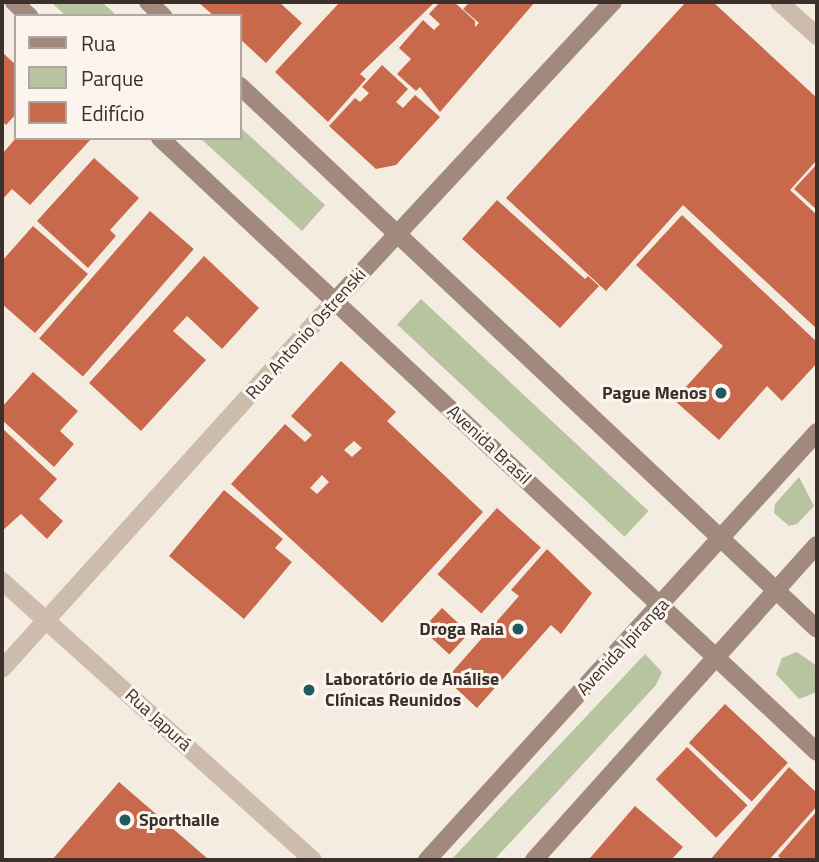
<!DOCTYPE html>
<meta charset="utf-8">
<style>
body{margin:0}
#map{position:relative;width:819px;height:862px;overflow:hidden;background:#f4ebe1;font-family:"Titillium Web",sans-serif}
div>[style]{position:absolute}
[style*='--x']{left:calc(var(--x)*1px);top:calc(var(--y)*1px);width:calc(var(--w)*1px);rotate:calc(var(--a)*1deg)}
.green>*{inset:0;background:#b8c4a0;transform-origin:0 0}
.building>*{inset:0;background:#c8694b;transform-origin:0 0}
.street>*{height:18px;margin:-9px;padding:0 9px;transform-origin:9px;border-radius:9px;background:#cdbbac}
.secondary>*{height:18px;margin:-9px;padding:0 9px;transform-origin:9px;border-radius:9px;background:#a18a7d}
.dots>*{width:19px;height:19px;translate:-50% -50%;box-sizing:border-box;border:4px solid #fbf5ee;border-radius:50%}
span{translate:-50% -50%;white-space:nowrap;text-align:center;line-height:1.15;-webkit-text-stroke:6px #fbf5ee;paint-order:stroke}
.street-label{font-size:18px;color:#3b302b}
.poi-label{font-size:18px;color:#3b302b;font-weight:700}
.right{translate:-100% -50%;text-align:right}
.left{translate:0 -50%;text-align:left}
.frame{position:absolute;inset:0;border:4px solid #3b302b;pointer-events:none}
.legend{position:absolute;left:14px;top:14px;width:228px;height:126px;box-sizing:border-box;background:#fbf5ee;border:2px solid #aea6a0;margin:0;padding:9px 12px;list-style:none;font-size:21px;color:#3b302b}
.legend li{display:flex;align-items:center;gap:14px;height:35px}
.legend b{width:35px;border:2px solid #aea6a0}
</style>
<div id="map">
<div class="green">
<i style="clip-path:polygon(51px 2px,102px 2px,117px 16px,66px 16px)"></i>
<i style="clip-path:polygon(240px 127px,325px 205px,302px 231px,200px 138px,240px 138px)"></i>
<i style="left:421px;top:299px;width:311px;height:35px;rotate:43deg"></i>
<i style="clip-path:polygon(799px 477px,814px 506px,797px 524px,789px 526px,774px 513px,775px 504px)"></i>
<i style="clip-path:polygon(797px 652px,817px 666px,817px 692px,799px 699px,776px 674px,782px 658px)"></i>
<i style="clip-path:polygon(645px 654px,662px 672px,656px 685px,494px 860px,451px 860px)"></i>
</div>
<div class="building">
<i style="clip-path:polygon(198px 2px,279px 2px,302px 23px,266px 63px,240px 39px,240px 16px,214px 16px)"></i>
<i style="clip-path:polygon(340px 2px,435px 2px,360px 74px,366px 79px,328px 122px,275px 72px)"></i>
<i style="clip-path:polygon(440px 2px,454px 2px,475px 21px,475px 27px,479px 23px,463px 9px,470px 2px,535px 2px,440px 112px,420px 87px,416px 91px,397px 74px,411px 59px,399px 48px,423px 20px,434px 30px,440px 24px,429px 14px)"></i>
<i style="clip-path:polygon(686px 2px,713px 2px,817px 98px,817px 160px,790px 190px,817px 215px,817px 329px,683px 205px,606px 291px,506px 198px)"></i>
<i style="clip-path:polygon(2px 52px,16px 65px,16px 114px,6px 125px,2px 121px)"></i>
<i style="clip-path:polygon(382px 65px,408px 89px,396px 102px,403px 108px,415px 95px,440px 117px,396px 165px,376px 169px,329px 126px,355px 98px,360px 102px,369px 93px,362px 87px)"></i>
<i style="clip-path:polygon(16px 138px,92px 138px,30px 205px,12px 189px,2px 200px,2px 154px)"></i>
<i style="clip-path:polygon(94px 158px,139px 198px,110px 230px,116px 236px,88px 268px,37px 221px)"></i>
<i style="clip-path:polygon(817px 164px,817px 210px,794px 189px)"></i>
<i style="clip-path:polygon(497px 200px,585px 279px,588px 276px,599px 286px,560px 328px,462px 239px)"></i>
<i style="left:150px;top:211px;width:58px;height:169px;rotate:41deg"></i>
<i style="clip-path:polygon(682px 215px,817px 342px,817px 363px,782px 401px,767px 386px,719px 440px,674px 400px,723px 346px,636px 265px)"></i>
<i style="clip-path:polygon(33px 226px,88px 274px,35px 333px,2px 304px,2px 261px)"></i>
<i style="clip-path:polygon(204px 256px,259px 308px,222px 349px,187px 316px,173px 331px,206px 360px,141px 431px,89px 383px)"></i>
<i style="clip-path:polygon(evenodd,341px 361px,396px 412px,387px 421px,483px 512px,382px 623px,231px 484px,285px 424px,305px 442px,312px 435px,291px 416px,341px 361px,354px 441px,362px 448px,352px 457px,344px 450px,354px 441px,341px 361px,322px 475px,329px 482px,317px 494px,310px 488px,322px 475px)"></i>
<i style="clip-path:polygon(33px 372px,78px 411px,60px 431px,74px 444px,54px 467px,2px 420px,2px 407px)"></i>
<i style="clip-path:polygon(2px 428px,57px 479px,39px 499px,63px 521px,47px 539px,21px 514px,2px 531px)"></i>
<i style="clip-path:polygon(224px 490px,283px 539px,275px 548px,292px 562px,244px 619px,169px 556px)"></i>
<i style="left:497px;top:508px;width:59px;height:89px;rotate:42deg"></i>
<i style="clip-path:polygon(547px 549px,592px 593px,561px 634px,551px 625px,477px 708px,446px 679px,519px 596px,511px 590px)"></i>
<i style="left:442px;top:608px;width:37px;height:29px;rotate:43deg"></i>
<i style="left:725px;top:704px;width:86px;height:53px;rotate:43deg"></i>
<i style="left:687px;top:747px;width:84px;height:45px;rotate:44deg"></i>
<i style="clip-path:polygon(789px 767px,817px 793px,817px 806px,769px 860px,710px 860px)"></i>
<i style="clip-path:polygon(119px 782px,208px 859px,206px 860px,52px 860px)"></i>
<i style="clip-path:polygon(635px 806px,683px 847px,671px 860px,593px 860px,590px 858px)"></i>
<i style="clip-path:polygon(817px 811px,817px 860px,783px 860px,778px 856px)"></i>
</div>
<div class="street">
<i style="--x:779;--y:2;--w:51;--a:41.8"></i>
<i style="--x:2;--y:581;--w:418;--a:41.9"></i>
<i style="--x:2;--y:669;--w:496;--a:-47.9"></i>
</div>
<div class="secondary">
<i style="--x:14;--y:2;--w:21;--a:43"></i>
<i style="--x:148;--y:2;--w:21;--a:43"></i>
<i style="--x:240;--y:86;--w:792;--a:43.26"></i>
<i style="--x:160;--y:138;--w:899;--a:43.06"></i>
<i style="--x:335;--y:301;--w:408;--a:-47.1"></i>
<i style="--x:427;--y:860;--w:579;--a:-47.66"></i>
<i style="--x:534;--y:860;--w:423;--a:-48.1"></i>
</div>
<div class="dots">
<i style="left:721px;top:393px;background:#1f5a5e"></i>
<i style="left:518px;top:629px;background:#1f5a5e"></i>
<i style="left:309px;top:690px;background:#1f5a5e"></i>
<i style="left:125px;top:820px;background:#1f5a5e"></i>
</div>
<div class="street-label">
<span style="left:306px;top:334px;rotate:-48deg">Rua Antonio Ostrenski</span>
<span style="left:489px;top:445px;rotate:43deg">Avenida Brasil</span>
<span style="left:623px;top:647px;rotate:-47deg">Avenida Ipiranga</span>
<span style="left:158px;top:720px;rotate:42deg">Rua Japurá</span>
</div>
<div class="poi-label">
<span class="right" style="left:707px;top:393px">Pague Menos</span>
<span class="right" style="left:504px;top:629px">Droga Raia</span>
<span class="left" style="left:325px;top:690px">Laboratório de Análise<br>Clínicas Reunidos</span>
<span class="left" style="left:139px;top:820px">Sporthalle</span>
</div>
<div class="frame"></div>
<ul class="legend">
<li><b style="height:9px;background:#a18a7d"></b>Rua</li>
<li><b style="height:19px;background:#b8c4a0"></b>Parque</li>
<li><b style="height:19px;background:#c8694b"></b>Edifício</li>
</ul>
</div>
